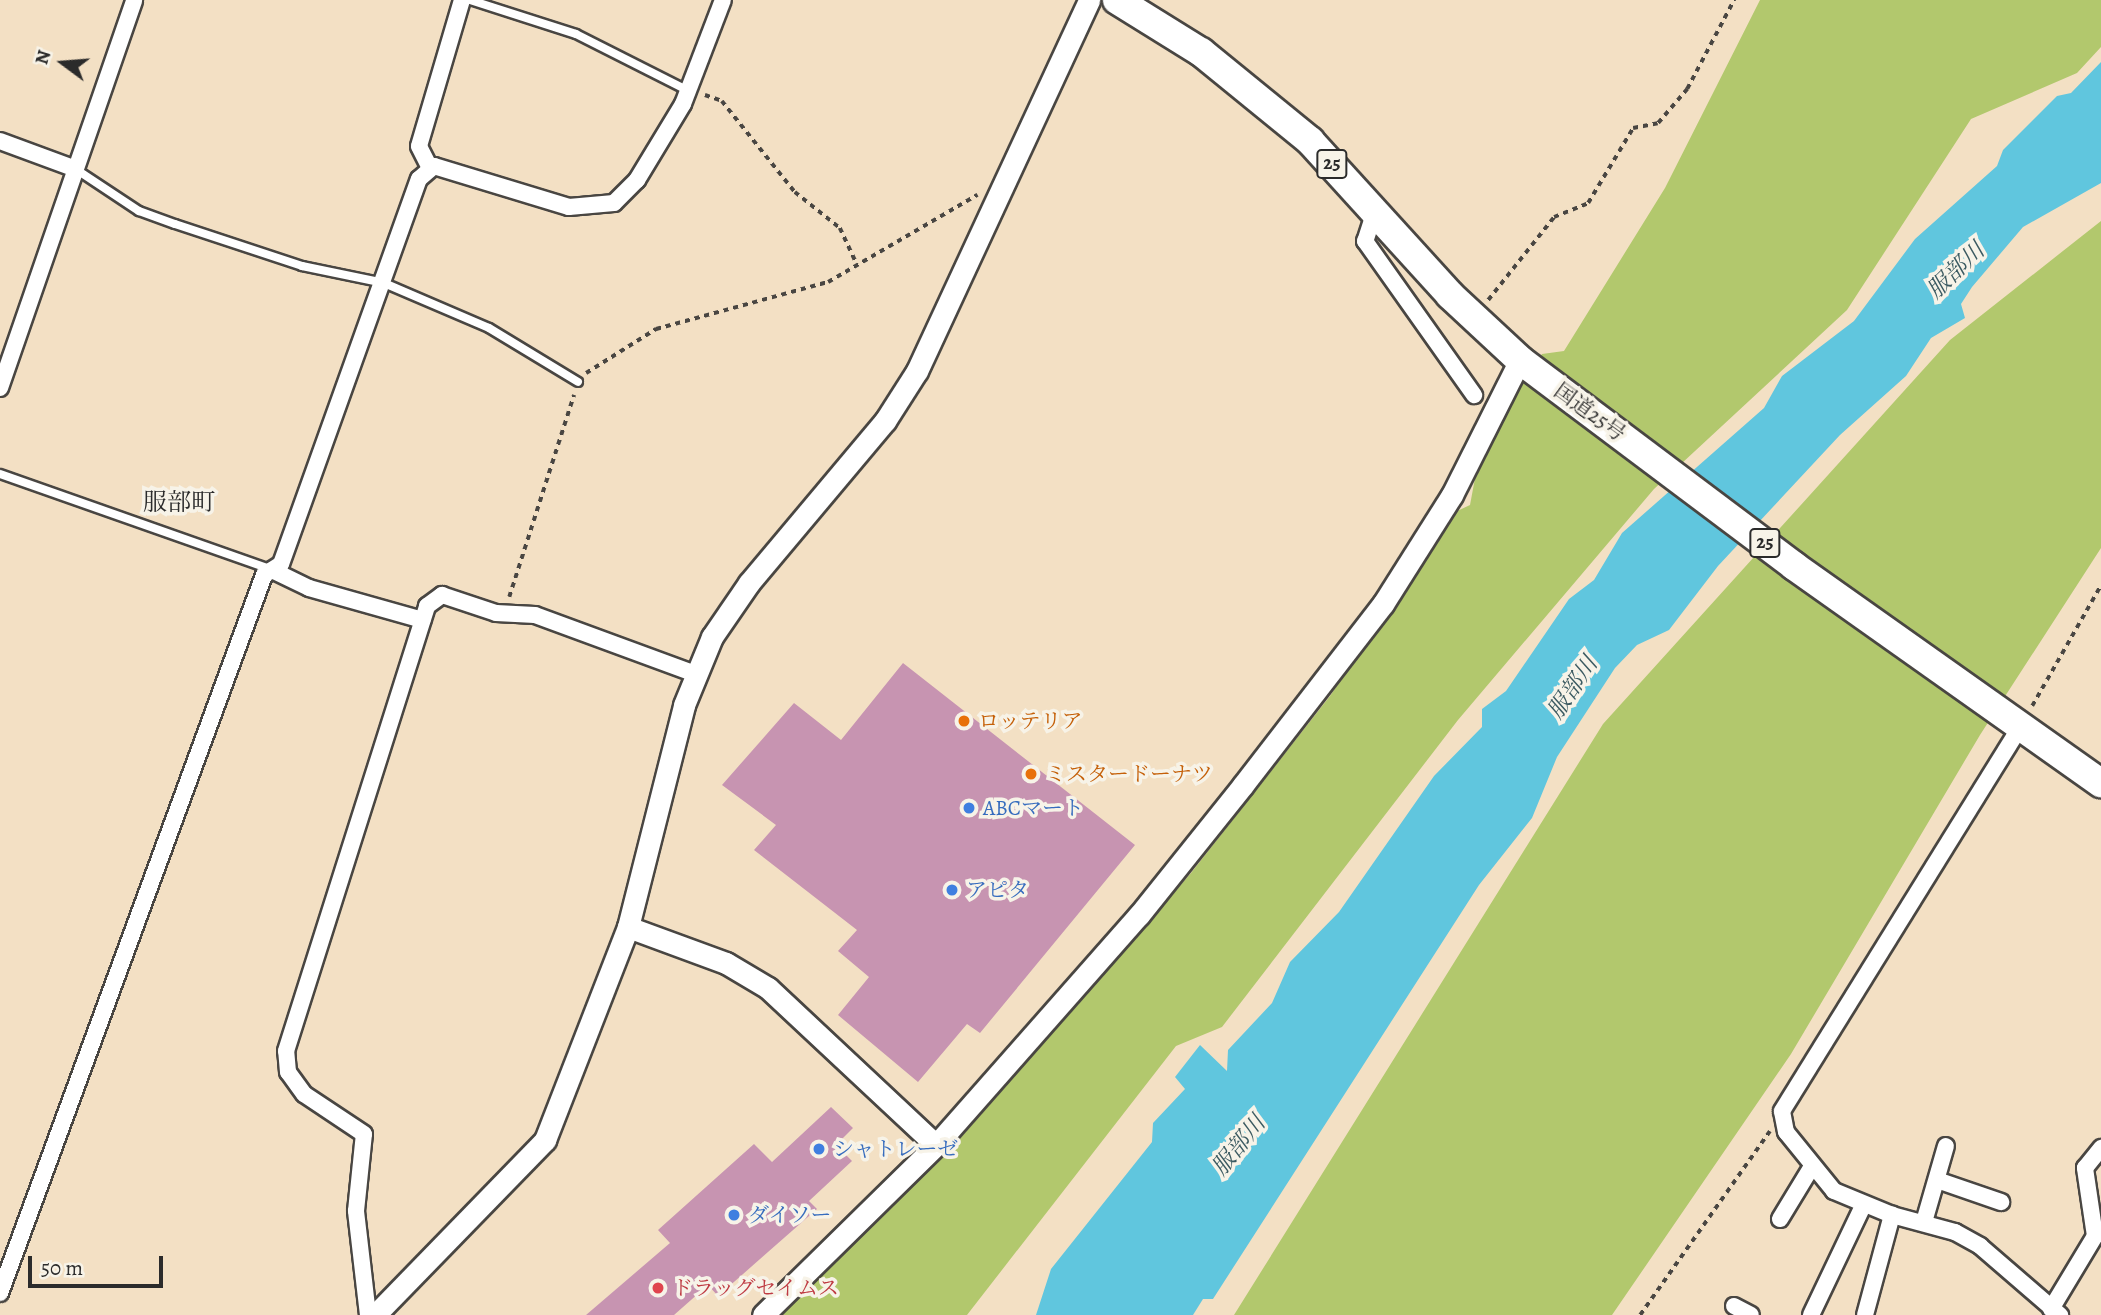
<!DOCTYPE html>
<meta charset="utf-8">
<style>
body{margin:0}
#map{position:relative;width:2101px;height:1315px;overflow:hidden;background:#f3e0c4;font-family:Alegreya,"Noto Serif JP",serif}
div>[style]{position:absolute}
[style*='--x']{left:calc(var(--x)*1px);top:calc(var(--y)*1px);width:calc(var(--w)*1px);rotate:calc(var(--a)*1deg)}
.green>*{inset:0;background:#b2c86d}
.water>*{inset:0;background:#60c6de}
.building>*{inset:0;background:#c794b1}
.path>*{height:3.5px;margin-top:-1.75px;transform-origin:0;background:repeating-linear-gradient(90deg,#494642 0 5px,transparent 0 10px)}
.roads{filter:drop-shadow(2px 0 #494642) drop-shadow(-2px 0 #494642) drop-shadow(0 2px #494642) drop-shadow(0 -2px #494642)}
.lane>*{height:8px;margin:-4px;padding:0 4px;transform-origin:4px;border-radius:4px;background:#fff}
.street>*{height:16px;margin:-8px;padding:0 8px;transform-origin:8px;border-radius:8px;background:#fff}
.secondary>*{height:21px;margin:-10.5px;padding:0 10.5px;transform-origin:10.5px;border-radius:10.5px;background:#fff}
.highway>*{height:28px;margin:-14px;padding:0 14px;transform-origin:14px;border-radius:14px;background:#fff}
.dots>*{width:19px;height:19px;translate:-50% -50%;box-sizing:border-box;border:4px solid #f7f3e8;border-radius:50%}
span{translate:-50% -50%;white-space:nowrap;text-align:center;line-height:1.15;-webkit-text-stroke:7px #f7f3e8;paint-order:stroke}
.shield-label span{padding:2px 5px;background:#f7f3e8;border:2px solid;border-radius:5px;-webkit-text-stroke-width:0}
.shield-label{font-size:19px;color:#2b2b2b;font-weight:700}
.street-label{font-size:21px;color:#2b2b2b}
.food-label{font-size:21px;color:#c56008}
.left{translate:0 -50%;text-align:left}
.shop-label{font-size:21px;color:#366cbe}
.health-label{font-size:21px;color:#be3a42}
.water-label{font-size:23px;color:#3b5a61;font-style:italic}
.quarter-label{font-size:24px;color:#2b2b2b}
.north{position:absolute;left:28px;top:28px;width:70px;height:70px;-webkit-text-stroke:5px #f7f3e8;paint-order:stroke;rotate:286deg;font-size:19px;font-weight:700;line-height:28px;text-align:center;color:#2b2b2b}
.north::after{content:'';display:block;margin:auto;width:24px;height:32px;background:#2b2b2b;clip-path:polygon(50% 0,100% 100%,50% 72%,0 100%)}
.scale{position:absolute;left:28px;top:1256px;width:135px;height:32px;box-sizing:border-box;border:4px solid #2b2b2b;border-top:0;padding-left:9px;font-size:21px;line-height:24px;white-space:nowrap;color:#2b2b2b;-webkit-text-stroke:5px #f7f3e8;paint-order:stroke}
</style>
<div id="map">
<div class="green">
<i style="clip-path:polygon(1760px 0,2101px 0,2101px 47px,2077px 73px,1971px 119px,1847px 310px,1654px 489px,1458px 720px,1222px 1027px,1176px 1046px,967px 1315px,778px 1315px,948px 1152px,1191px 873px,1330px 696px,1453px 513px,1470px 505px,1476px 473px,1521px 384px,1542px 354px,1564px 351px,1665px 188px)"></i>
<i style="clip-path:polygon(2101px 221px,2101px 548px,1980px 735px,1791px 1054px,1612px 1315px,1234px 1315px,1603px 724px,1950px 340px)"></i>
</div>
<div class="water">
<i style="clip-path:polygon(2101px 62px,2101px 183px,2023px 227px,1972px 287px,1961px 304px,1965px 318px,1931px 338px,1906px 376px,1840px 435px,1718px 566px,1669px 630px,1637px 645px,1615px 668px,1557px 757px,1532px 818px,1479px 885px,1213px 1299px,1203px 1299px,1193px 1315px,1036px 1315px,1051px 1269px,1152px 1142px,1153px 1123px,1185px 1089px,1175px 1077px,1200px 1045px,1227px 1071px,1228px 1050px,1272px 1003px,1290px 962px,1339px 912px,1434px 776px,1482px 727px,1482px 709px,1506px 691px,1569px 599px,1594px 580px,1622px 533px,1764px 408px,1782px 376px,1854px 321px,1915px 239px,1997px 166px,2003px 150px,2057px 96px,2071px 93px)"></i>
</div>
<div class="building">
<i style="clip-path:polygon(903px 663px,1135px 845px,980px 1033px,967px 1024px,918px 1082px,838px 1015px,869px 977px,838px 951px,857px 930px,754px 850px,776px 825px,722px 785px,794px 703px,841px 740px)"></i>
<i style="clip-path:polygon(831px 1107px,853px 1128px,836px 1145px,852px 1161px,809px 1201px,817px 1209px,718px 1296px,708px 1285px,674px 1315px,586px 1315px,670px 1243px,658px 1230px,754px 1144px,772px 1162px)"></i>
</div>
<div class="path">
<i style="--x:705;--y:95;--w:18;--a:19"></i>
<i style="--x:722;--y:101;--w:117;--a:51.3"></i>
<i style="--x:795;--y:192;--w:58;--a:38.7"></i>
<i style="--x:840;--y:228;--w:40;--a:65"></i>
<i style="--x:1488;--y:300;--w:106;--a:-51.5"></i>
<i style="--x:1554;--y:217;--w:37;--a:-22"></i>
<i style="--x:1588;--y:203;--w:87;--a:-59"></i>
<i style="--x:1633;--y:128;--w:25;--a:-11"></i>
<i style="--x:1658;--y:123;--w:45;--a:-49.5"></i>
<i style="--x:1687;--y:89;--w:101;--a:-62.2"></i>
<i style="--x:586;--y:373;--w:83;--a:-32.2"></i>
<i style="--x:656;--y:329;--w:178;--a:-15.3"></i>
<i style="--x:828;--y:282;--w:173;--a:-30.3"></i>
<i style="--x:509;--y:597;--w:212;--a:-72.2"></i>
<i style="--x:2032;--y:706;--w:139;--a:-60.3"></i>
<i style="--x:1640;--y:1315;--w:225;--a:-54.8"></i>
</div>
<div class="roads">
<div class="lane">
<i style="--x:470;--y:0;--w:111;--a:17.8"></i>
<i style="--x:576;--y:34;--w:127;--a:26.8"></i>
<i style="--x:74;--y:168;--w:78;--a:33.5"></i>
<i style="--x:139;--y:211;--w:38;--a:20"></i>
<i style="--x:175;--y:224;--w:134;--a:18.3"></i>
<i style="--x:302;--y:266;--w:84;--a:11.7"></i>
<i style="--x:384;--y:283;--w:114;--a:23.2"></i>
<i style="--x:489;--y:328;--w:104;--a:31.2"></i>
<i style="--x:0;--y:474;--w:286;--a:19.4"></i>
</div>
<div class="street">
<i style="--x:0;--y:141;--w:78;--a:20.3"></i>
<i style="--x:429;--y:166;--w:22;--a:-117"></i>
<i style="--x:419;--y:146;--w:152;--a:-73.6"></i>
<i style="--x:1375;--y:211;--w:32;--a:108"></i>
<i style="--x:1365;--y:241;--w:189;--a:54.7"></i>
<i style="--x:0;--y:388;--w:410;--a:-70.9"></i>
<i style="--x:272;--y:570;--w:41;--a:25.9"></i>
<i style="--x:309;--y:588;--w:118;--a:15.7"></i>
<i style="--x:1937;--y:1180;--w:68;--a:19"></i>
<i style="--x:1892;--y:1215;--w:65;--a:15.1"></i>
<i style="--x:1955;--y:1232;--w:29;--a:29"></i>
<i style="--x:1980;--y:1246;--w:106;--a:40.8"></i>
<i style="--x:1780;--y:1219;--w:60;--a:-58.7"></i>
<i style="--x:1924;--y:1222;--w:79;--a:-73.9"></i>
<i style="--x:2095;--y:1236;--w:69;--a:-98.4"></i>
<i style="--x:2085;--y:1168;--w:26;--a:-51"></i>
<i style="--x:0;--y:1293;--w:765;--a:-69.81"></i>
<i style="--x:264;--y:575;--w:20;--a:-33"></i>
<i style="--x:281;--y:564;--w:409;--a:-70.3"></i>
<i style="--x:419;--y:179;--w:20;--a:-41"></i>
<i style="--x:434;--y:166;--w:141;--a:16.9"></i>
<i style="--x:569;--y:207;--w:45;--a:-5.1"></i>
<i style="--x:614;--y:203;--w:33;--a:-45"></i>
<i style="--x:637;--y:180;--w:89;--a:-58.8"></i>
<i style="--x:683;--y:104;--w:111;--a:-69"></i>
<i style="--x:1734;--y:1306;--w:19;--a:28"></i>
<i style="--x:2051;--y:1309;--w:85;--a:-58.9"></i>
<i style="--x:368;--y:1315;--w:105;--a:-96.6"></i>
<i style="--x:356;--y:1211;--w:77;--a:-84.1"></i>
<i style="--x:364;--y:1134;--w:72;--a:-146.3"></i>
<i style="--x:304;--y:1094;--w:27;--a:-126"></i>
<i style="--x:288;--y:1072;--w:21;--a:-95"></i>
<i style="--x:286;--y:1051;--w:467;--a:-72.4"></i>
<i style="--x:427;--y:606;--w:19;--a:-36"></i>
<i style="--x:442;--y:595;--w:57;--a:18.4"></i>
<i style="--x:496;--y:613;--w:39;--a:3"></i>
<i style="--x:535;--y:615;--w:171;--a:20.2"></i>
<i style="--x:1811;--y:1315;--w:121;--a:-64.5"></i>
<i style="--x:1865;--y:1315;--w:104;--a:-74.9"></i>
<i style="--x:1892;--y:1215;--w:63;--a:-157.5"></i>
<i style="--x:1834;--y:1191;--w:76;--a:-129.1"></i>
<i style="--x:1786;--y:1132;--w:21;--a:-101"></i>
<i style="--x:1782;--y:1111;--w:453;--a:-58.2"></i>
</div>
<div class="secondary">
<i style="--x:628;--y:927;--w:104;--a:20.2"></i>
<i style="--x:726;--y:963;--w:49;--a:30.8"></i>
<i style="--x:768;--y:988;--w:230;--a:43.1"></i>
<i style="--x:375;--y:1315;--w:244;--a:-45.8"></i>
<i style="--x:545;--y:1140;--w:229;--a:-68.7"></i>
<i style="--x:628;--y:927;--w:229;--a:-75.8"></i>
<i style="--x:684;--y:705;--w:74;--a:-67.6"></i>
<i style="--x:712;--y:637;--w:65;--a:-55.6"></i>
<i style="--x:749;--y:583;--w:212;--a:-50"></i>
<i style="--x:885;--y:421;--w:59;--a:-57.4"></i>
<i style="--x:917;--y:371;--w:409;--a:-65.1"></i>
<i style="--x:763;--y:1315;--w:243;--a:-44.5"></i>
<i style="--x:936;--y:1145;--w:307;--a:-48.6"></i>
<i style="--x:1139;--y:915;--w:166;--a:-51.3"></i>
<i style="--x:1243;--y:785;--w:229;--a:-52.3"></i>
<i style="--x:1383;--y:604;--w:129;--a:-57.7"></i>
<i style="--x:1452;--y:495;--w:151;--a:-63.3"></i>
</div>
<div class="highway">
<i style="--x:1117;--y:0;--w:99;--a:31.8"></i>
<i style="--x:1201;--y:52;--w:141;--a:39.2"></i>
<i style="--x:1310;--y:141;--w:208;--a:47.7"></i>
<i style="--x:1450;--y:295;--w:96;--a:42.9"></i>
<i style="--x:1520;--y:360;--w:343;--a:36.9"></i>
<i style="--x:1794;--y:566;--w:376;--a:35.3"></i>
</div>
</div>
<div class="dots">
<i style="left:964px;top:721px;background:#e8710a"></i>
<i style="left:1031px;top:774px;background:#e8710a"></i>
<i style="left:969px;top:808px;background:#3f7fe0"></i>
<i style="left:952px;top:890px;background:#3f7fe0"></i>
<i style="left:819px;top:1149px;background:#3f7fe0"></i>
<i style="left:734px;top:1215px;background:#3f7fe0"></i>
<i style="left:658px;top:1288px;background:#e0444e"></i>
</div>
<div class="shield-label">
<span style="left:1332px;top:164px">25</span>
<span style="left:1765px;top:543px">25</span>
</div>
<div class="street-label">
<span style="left:1590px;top:412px;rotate:36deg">国道25号</span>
</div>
<div class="food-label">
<span class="left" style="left:978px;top:721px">ロッテリア</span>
<span class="left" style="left:1045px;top:774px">ミスタードーナツ</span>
</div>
<div class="shop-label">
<span class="left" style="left:983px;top:808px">ABCマート</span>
<span class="left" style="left:966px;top:890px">アピタ</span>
<span class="left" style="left:833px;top:1149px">シャトレーゼ</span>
<span class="left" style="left:748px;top:1215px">ダイソー</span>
</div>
<div class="health-label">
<span class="left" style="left:672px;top:1288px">ドラッグセイムス</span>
</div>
<div class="water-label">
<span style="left:1956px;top:271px;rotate:-44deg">服部川</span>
<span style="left:1573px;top:688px;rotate:-56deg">服部川</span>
<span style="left:1239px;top:1146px;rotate:-51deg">服部川</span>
</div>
<div class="quarter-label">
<span style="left:179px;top:503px">服部町</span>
</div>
<div class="north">N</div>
<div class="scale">50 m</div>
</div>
